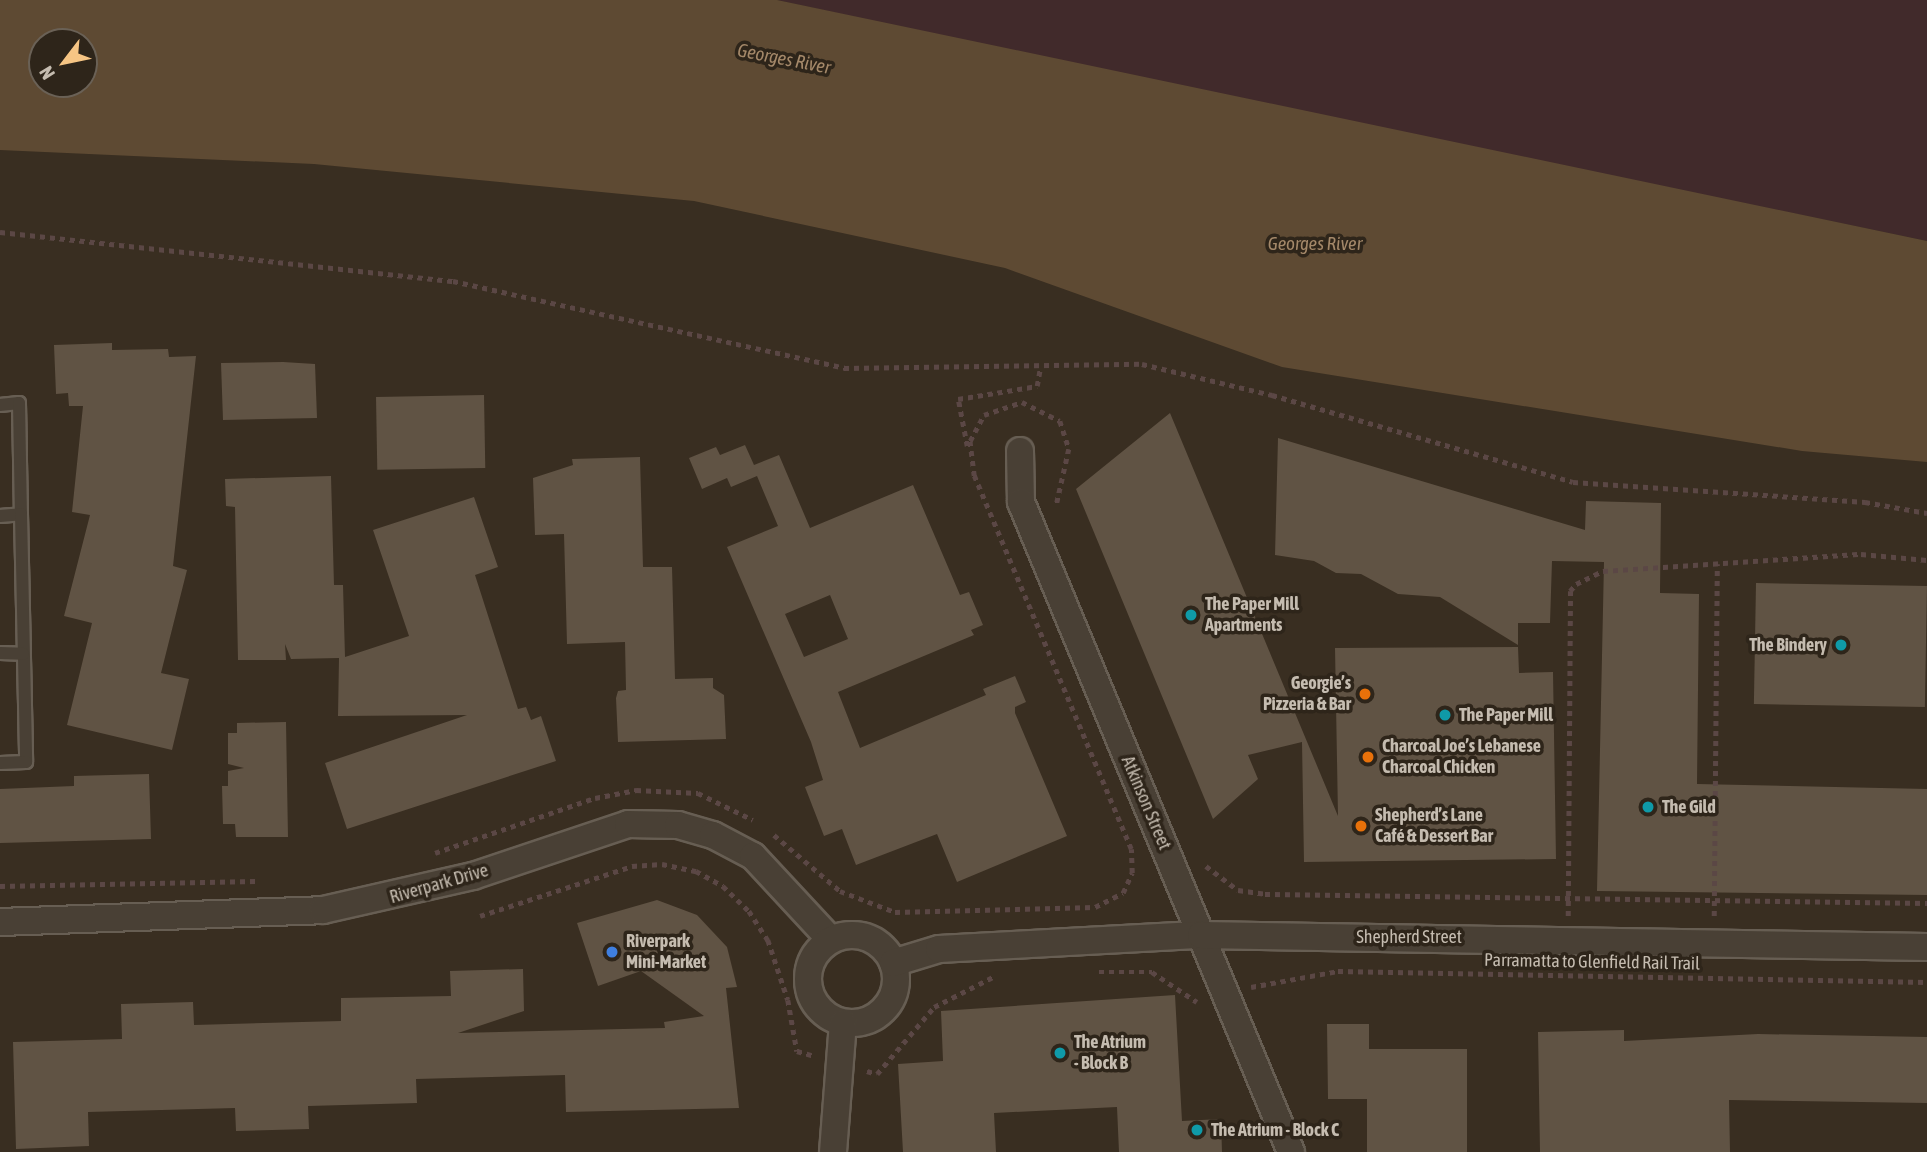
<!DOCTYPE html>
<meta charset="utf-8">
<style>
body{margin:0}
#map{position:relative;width:1927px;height:1152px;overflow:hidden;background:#392e21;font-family:"Asap Condensed",sans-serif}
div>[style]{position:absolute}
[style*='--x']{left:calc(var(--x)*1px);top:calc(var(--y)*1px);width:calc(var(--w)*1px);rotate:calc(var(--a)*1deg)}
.green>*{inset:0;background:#412a2b}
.water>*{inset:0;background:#5e4a33}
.building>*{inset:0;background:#605344;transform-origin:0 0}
.path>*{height:4.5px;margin-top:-2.25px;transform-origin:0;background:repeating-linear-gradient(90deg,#5b4745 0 5px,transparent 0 10px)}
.roads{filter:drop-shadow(2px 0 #675e53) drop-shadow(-2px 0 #675e53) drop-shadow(0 2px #675e53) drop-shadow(0 -2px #675e53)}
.lane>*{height:12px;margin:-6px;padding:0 6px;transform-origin:6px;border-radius:6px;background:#494035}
.street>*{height:26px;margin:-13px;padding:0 13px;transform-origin:13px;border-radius:13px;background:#494035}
.street>.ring{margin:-13px;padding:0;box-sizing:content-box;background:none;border:26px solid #494035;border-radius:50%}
.dots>*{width:19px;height:19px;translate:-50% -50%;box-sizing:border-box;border:4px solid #2e251a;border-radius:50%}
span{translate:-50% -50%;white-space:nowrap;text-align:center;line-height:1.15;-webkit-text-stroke:7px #2e251a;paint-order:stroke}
.poi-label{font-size:18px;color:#c5bcb0;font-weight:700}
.left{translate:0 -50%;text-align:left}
.right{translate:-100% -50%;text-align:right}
.street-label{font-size:18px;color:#c5bcb0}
.water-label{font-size:19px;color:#a48869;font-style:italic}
.north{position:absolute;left:28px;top:28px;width:70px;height:70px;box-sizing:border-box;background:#2e251a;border:2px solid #6a6156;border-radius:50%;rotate:238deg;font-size:19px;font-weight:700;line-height:28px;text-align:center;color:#c5bcb0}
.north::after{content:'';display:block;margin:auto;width:24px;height:32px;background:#f6c584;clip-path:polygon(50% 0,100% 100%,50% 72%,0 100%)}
</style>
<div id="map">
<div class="green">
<i style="clip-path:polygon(777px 0,1927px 0,1927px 241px,1106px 72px)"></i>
</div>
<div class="water">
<i style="clip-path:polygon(evenodd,0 0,777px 0,1927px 241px,1927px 462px,1802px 451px,1282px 367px,1005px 268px,694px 201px,314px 164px,0 150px,0 0,42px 42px,84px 42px,84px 84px,42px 84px,42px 42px)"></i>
</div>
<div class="building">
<i style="clip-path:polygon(112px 343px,112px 350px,168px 349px,169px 357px,196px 356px,173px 566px,187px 570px,161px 673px,189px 679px,172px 750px,67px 725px,92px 623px,64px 616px,90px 515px,72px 512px,83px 406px,69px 406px,68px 393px,56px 394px,54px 345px)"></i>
<i style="clip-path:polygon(283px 362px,315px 364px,317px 418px,223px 420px,221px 363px)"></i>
<i style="left:484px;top:395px;width:73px;height:108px;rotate:89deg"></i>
<i style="clip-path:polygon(1170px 413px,1338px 816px,1335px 648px,1518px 647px,1519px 673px,1553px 672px,1556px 859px,1304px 862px,1302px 742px,1248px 755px,1258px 779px,1213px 819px,1076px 489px)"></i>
<i style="clip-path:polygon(1278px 438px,1585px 530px,1586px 501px,1661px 503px,1660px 593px,1699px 594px,1697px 784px,1927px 789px,1927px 895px,1597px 891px,1604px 562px,1552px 561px,1550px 623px,1518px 623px,1518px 645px,1440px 597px,1398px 594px,1361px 574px,1336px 573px,1314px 561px,1275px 555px)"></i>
<i style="clip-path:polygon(evenodd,745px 445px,754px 465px,779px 455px,810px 528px,913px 485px,960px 595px,969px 592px,983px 625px,971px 630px,974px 635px,838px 692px,860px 748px,986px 695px,983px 689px,1015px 676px,1026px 702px,1015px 707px,1015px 713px,1067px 836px,957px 882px,937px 834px,856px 865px,842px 829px,824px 836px,805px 787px,823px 780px,811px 742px,727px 547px,778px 526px,757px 476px,731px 487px,727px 478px,702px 489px,689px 458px,716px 447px,720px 455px,745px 445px,830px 595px,848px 639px,804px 657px,785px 614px,830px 595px)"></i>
<i style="clip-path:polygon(640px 457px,643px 567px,672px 567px,675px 679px,713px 678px,713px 688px,724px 695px,726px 739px,618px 742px,616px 698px,618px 691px,626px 690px,625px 642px,567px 644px,564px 534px,535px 535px,533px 478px,573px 465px,572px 459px)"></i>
<i style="clip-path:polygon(331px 476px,334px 585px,343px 585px,345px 657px,409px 636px,373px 530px,474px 497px,498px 567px,475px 575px,518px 709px,526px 707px,531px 720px,541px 716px,556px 761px,347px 829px,325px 763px,467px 715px,338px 716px,339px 658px,291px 659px,285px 644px,286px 660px,238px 660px,235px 507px,226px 506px,225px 479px)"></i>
<i style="left:1756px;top:583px;width:171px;height:121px;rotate:1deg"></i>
<i style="clip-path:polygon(286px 722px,288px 837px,236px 837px,235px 824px,223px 824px,222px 786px,228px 786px,228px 771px,244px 768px,228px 764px,228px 733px,237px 733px,237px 723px)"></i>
<i style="clip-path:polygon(149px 774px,151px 839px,0 843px,0 789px,74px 786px,74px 776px)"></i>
<i style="clip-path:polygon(657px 900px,697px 915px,727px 947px,737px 987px,726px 988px,739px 1108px,566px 1112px,565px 1075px,416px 1079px,417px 1103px,308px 1106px,309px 1129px,236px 1131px,235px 1108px,88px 1112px,89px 1146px,16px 1149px,13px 1042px,122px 1039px,121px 1004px,193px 1002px,194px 1025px,341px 1021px,341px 998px,451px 996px,450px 971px,523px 969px,524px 1011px,458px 1033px,665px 1028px,664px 1022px,704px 1016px,641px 971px,598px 986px,577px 923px)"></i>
<i style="clip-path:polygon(1175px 995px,1182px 1121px,1221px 1119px,1222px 1152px,1119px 1152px,1117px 1107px,994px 1113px,996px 1152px,903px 1152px,898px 1064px,943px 1061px,941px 1011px)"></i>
<i style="clip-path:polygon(1327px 1024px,1369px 1024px,1369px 1049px,1467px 1049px,1467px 1152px,1367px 1152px,1367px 1099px,1328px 1099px)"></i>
<i style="clip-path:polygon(1624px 1030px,1624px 1041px,1758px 1034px,1927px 1037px,1927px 1103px,1729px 1100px,1730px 1152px,1540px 1152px,1538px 1032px)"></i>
</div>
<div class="path">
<i style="--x:0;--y:232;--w:456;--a:6.2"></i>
<i style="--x:453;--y:281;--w:401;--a:12.5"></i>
<i style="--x:844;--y:368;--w:298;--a:-0.8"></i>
<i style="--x:1142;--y:364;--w:134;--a:13.4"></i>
<i style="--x:1272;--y:395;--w:313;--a:16.1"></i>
<i style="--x:1573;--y:482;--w:293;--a:3.9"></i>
<i style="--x:1865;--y:502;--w:63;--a:10.1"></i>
<i style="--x:967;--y:446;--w:48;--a:-100.8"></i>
<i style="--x:958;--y:399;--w:80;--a:-9.3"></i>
<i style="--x:1037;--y:386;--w:17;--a:-80"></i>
<i style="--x:774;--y:835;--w:87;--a:40.3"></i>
<i style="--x:840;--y:891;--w:59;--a:20.9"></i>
<i style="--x:895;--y:912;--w:200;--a:-1.4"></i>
<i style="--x:1095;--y:907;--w:31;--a:-27"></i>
<i style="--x:1123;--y:893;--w:22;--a:-66"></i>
<i style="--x:1132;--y:873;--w:24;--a:-92"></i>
<i style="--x:1131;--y:849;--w:405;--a:-112.8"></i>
<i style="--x:974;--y:476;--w:35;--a:-97"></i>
<i style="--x:970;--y:441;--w:30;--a:-62"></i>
<i style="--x:984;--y:415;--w:40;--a:-18.9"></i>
<i style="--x:1022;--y:402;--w:42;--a:26.6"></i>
<i style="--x:1060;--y:421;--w:29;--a:72"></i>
<i style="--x:1069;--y:449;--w:59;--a:102.6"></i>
<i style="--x:435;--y:853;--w:169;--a:-19"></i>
<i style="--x:595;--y:798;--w:42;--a:-11"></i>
<i style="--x:636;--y:790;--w:62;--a:2.8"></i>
<i style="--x:698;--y:793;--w:61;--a:26.1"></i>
<i style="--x:1206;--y:866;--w:40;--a:37"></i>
<i style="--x:1238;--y:890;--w:27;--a:8"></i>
<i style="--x:1265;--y:894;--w:662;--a:0.78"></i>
<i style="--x:0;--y:886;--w:258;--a:-1.1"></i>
<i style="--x:480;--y:916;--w:160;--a:-18.2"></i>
<i style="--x:632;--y:866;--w:30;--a:-4"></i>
<i style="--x:662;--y:864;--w:35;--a:12"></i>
<i style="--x:696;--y:871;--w:31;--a:29"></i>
<i style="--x:723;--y:886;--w:36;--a:44"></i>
<i style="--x:749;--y:911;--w:35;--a:57"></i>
<i style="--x:768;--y:940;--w:63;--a:71.6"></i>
<i style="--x:788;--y:1000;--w:52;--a:80"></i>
<i style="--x:797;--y:1051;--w:18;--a:16"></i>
<i style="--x:1568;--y:916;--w:325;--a:-89.6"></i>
<i style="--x:1570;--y:591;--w:9;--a:-49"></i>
<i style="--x:1576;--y:584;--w:30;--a:-26"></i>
<i style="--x:1603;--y:571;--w:259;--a:-3.8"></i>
<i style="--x:1861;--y:554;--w:66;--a:5.2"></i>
<i style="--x:1714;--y:916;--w:352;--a:-89.5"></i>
<i style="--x:1099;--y:972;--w:53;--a:0"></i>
<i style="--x:1152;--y:972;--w:54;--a:33.7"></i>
<i style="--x:1251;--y:987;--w:88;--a:-10.4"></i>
<i style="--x:1338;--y:971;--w:589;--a:1.07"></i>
<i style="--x:867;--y:1071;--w:10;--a:17"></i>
<i style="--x:877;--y:1074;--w:88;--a:-49.6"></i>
<i style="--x:934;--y:1007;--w:66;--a:-27"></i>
</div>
<div class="roads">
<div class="lane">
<i style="--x:0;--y:405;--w:19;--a:-6"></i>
<i style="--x:19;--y:403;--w:111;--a:89"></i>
<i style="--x:0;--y:516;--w:21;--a:-5"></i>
<i style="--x:21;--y:514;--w:248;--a:88.8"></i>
<i style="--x:26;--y:762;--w:26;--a:178"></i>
<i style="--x:0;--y:653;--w:23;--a:2"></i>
</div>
<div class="street">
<i style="--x:1020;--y:451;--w:51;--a:88.9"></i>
<i style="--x:1021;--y:502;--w:704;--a:67.44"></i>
<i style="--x:0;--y:922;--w:323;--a:-2.1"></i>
<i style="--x:323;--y:910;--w:154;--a:-12.8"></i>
<i style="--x:473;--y:876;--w:163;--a:-18.5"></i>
<i style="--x:628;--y:824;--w:50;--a:1.1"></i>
<i style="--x:678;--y:825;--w:36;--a:16"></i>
<i style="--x:713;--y:835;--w:45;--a:27.7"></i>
<i style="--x:753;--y:856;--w:113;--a:47.1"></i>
<i class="ring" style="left:808px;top:935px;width:62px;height:62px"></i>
<i style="--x:893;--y:963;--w:48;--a:-16.9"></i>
<i style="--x:939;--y:949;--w:262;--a:-3.1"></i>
<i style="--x:1201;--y:935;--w:726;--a:0.95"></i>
<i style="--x:833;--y:1152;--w:129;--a:-85.6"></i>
</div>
</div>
<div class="dots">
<i style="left:1191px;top:615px;background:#0f9aa8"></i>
<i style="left:1841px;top:645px;background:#0f9aa8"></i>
<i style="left:1365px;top:694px;background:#e8710a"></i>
<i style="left:1445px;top:715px;background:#0f9aa8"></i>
<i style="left:1368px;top:757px;background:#e8710a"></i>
<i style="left:1648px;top:807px;background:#0f9aa8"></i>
<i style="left:1361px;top:826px;background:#e8710a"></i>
<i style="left:612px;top:952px;background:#3f7fe0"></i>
<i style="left:1060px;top:1053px;background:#0f9aa8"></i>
<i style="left:1197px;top:1130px;background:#0f9aa8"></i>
</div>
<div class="poi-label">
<span class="left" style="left:1205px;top:615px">The Paper Mill<br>Apartments</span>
<span class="right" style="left:1827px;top:645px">The Bindery</span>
<span class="right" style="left:1351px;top:694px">Georgie’s<br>Pizzeria &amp; Bar</span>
<span class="left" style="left:1459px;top:715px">The Paper Mill</span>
<span class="left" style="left:1382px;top:757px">Charcoal Joe’s Lebanese<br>Charcoal Chicken</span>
<span class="left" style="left:1662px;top:807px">The Gild</span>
<span class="left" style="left:1375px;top:826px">Shepherd’s Lane<br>Café &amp; Dessert Bar</span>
<span class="left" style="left:626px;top:952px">Riverpark<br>Mini-Market</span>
<span class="left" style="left:1074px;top:1053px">The Atrium<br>- Block B</span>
<span class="left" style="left:1211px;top:1130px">The Atrium - Block C</span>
</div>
<div class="street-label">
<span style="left:1146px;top:803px;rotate:67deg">Atkinson Street</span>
<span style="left:439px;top:884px;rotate:-16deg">Riverpark Drive</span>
<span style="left:1409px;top:937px">Shepherd Street</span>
<span style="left:1592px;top:962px;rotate:1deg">Parramatta to Glenfield Rail Trail</span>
</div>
<div class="water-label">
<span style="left:784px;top:59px;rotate:11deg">Georges River</span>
<span style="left:1315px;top:244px">Georges River</span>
</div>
<div class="north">N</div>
</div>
